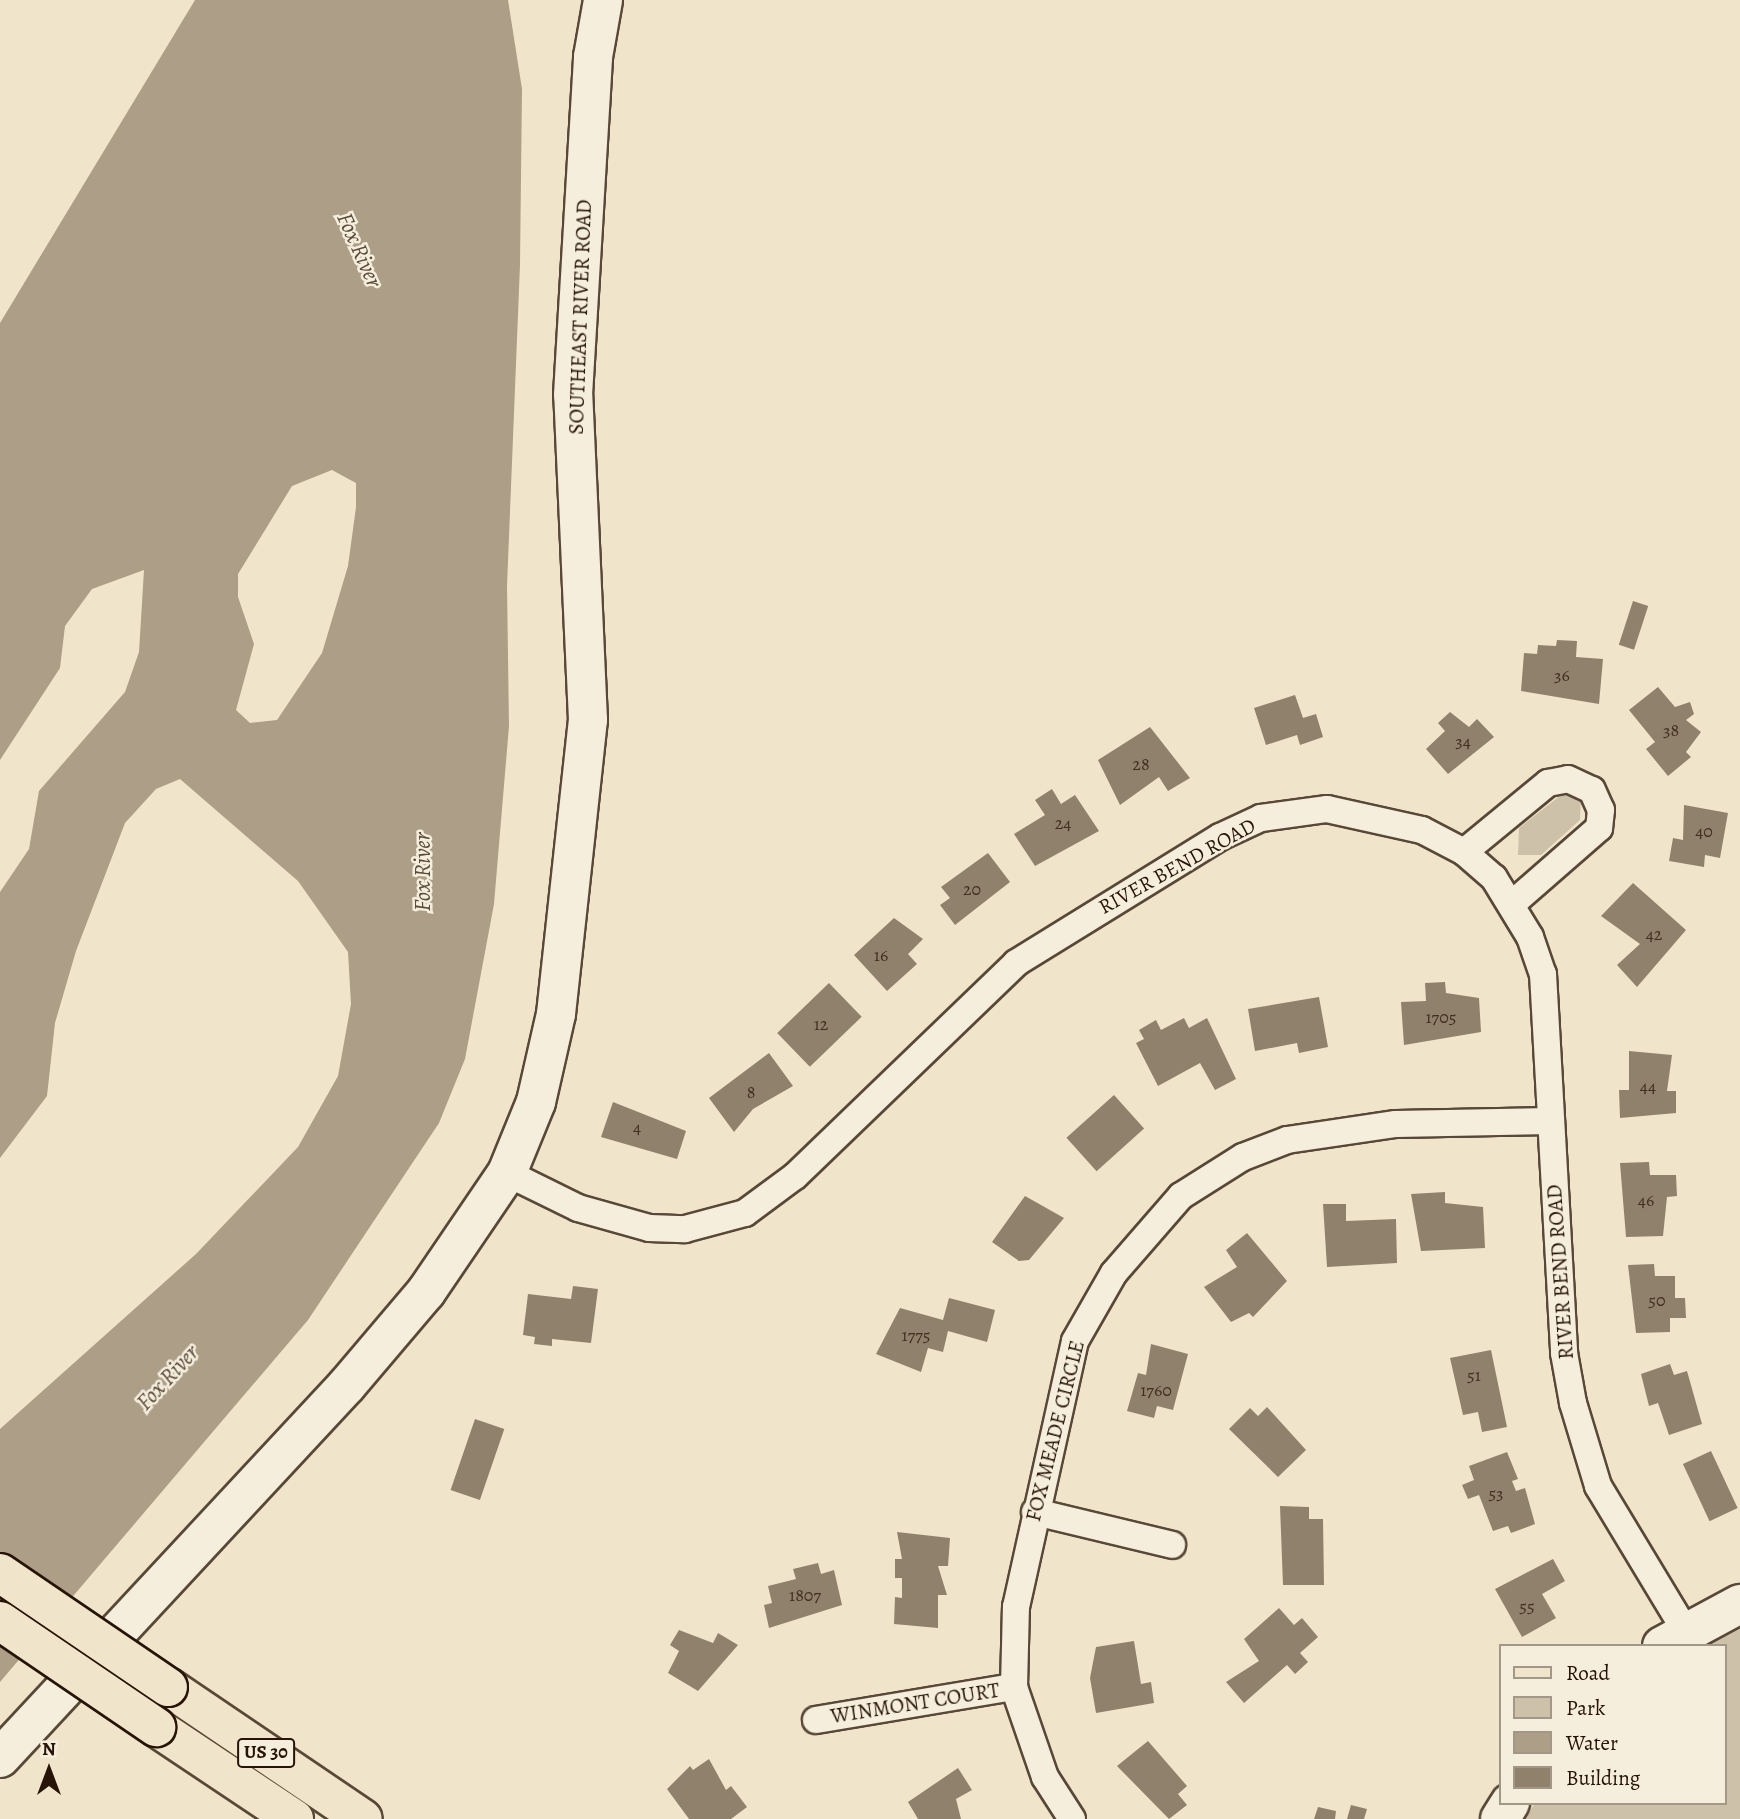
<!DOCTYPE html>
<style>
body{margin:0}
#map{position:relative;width:1740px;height:1819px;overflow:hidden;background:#f0e5ca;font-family:Alegreya,serif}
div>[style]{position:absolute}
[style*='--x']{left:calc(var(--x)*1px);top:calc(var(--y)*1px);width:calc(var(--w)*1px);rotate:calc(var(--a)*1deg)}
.green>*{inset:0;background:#cec1a9}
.water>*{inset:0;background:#ac9e87}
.building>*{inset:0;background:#90816c;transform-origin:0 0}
.roads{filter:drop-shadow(2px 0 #594837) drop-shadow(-2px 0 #594837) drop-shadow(0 2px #594837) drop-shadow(0 -2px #594837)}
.street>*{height:26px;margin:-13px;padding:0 13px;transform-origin:13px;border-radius:13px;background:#f5eedd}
.secondary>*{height:38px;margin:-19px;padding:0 19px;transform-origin:19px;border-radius:19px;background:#f5eedd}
.primary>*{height:38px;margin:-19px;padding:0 19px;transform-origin:19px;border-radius:19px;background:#f0e5ca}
.bridges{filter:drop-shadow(2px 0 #271406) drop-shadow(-2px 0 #271406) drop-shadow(0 2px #271406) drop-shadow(0 -2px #271406)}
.primary-bridge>*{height:38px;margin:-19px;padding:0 19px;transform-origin:19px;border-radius:19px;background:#f0e5ca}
span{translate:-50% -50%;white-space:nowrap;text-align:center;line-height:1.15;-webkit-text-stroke:5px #f5eedd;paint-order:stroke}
.number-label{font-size:18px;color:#412f20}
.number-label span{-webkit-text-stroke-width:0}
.shield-label span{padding:2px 5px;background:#f5eedd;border:2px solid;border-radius:5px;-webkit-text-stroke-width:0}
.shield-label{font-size:19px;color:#271406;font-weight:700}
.street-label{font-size:21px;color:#271406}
.water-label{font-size:23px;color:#5c4b3a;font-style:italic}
.legend{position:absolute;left:1499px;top:1644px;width:228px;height:161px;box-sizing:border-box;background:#f5eedd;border:2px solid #a39787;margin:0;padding:9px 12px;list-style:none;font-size:21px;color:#271406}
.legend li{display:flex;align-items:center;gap:14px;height:35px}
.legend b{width:35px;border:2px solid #a39787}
.north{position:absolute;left:14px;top:1735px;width:70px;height:70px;-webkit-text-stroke:5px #f5eedd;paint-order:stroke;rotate:0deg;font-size:19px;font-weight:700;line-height:28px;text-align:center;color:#271406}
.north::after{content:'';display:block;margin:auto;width:24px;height:32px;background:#271406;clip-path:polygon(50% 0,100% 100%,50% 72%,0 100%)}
</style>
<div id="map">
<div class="green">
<i style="clip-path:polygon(1566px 791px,1581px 797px,1580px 820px,1541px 855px,1518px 855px,1519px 828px)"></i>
<i style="clip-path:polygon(1740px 1629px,1740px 1819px,1525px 1819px,1535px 1803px,1724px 1803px,1724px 1646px,1707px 1646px)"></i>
</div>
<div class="water">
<i style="clip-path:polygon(evenodd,195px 0,508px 0,522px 89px,520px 265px,507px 586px,509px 726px,494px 904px,465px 1059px,439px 1123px,308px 1320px,0 1682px,0 1429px,196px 1254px,298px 1147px,338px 1076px,351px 1004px,348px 952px,298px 881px,180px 779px,156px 789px,125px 823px,76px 951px,55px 1023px,47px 1096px,0 1158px,0 892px,29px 849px,39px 791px,125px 692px,139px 652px,144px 570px,92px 589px,65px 626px,60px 668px,0 760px,0 323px,195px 0,332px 470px,356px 483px,356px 507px,348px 566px,322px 653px,277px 720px,250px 723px,236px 710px,254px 644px,238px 597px,238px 574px,292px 486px,332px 470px)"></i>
</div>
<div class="building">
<i style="left:1633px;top:601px;width:16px;height:46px;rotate:18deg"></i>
<i style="clip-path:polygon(1557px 640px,1577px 641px,1576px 657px,1603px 659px,1599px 704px,1521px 691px,1524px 653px,1537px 654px,1538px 645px,1556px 646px)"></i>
<i style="clip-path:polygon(1658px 687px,1675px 707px,1690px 702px,1694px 714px,1686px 720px,1701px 732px,1686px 752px,1691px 757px,1668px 776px,1646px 749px,1655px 742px,1629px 710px)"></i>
<i style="clip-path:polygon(1295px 695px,1303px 718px,1316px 714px,1323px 737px,1300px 745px,1297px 735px,1266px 745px,1254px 708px)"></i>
<i style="clip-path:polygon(1450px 712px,1469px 727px,1477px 719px,1494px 737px,1448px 774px,1426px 749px,1445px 731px,1438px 723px)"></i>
<i style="clip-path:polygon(1150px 727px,1190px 778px,1168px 791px,1159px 777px,1120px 805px,1098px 760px)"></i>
<i style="clip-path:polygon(1052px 789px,1061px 804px,1075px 795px,1099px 831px,1035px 866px,1014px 834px,1045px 815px,1035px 800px)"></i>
<i style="clip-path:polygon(1684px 805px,1728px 813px,1720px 858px,1705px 855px,1704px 867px,1669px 861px,1673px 838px,1683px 840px)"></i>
<i style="clip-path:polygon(988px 853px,1010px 882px,955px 925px,940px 905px,950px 898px,941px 887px)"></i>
<i style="clip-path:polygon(1633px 883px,1686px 930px,1637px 987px,1617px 965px,1640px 944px,1601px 916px)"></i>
<i style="clip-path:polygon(894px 918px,923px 939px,908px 954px,917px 964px,887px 991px,854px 955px)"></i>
<i style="clip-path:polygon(1445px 982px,1446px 993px,1479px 998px,1481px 1032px,1404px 1045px,1401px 1002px,1426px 1001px,1425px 983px)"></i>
<i style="left:829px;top:983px;width:47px;height:72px;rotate:46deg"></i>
<i style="clip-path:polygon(1319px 997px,1328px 1047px,1299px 1053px,1297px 1043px,1255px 1051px,1248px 1009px)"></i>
<i style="clip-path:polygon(1184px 1018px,1189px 1028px,1207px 1018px,1236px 1079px,1215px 1090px,1200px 1063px,1158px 1086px,1136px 1043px,1144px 1039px,1139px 1030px,1156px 1020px,1161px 1030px)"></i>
<i style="clip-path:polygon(1629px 1051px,1672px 1055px,1667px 1091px,1676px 1091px,1676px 1113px,1620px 1118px,1619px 1090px,1629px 1090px)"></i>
<i style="clip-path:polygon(769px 1053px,793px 1086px,753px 1109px,734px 1132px,709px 1098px)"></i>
<i style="left:1114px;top:1095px;width:45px;height:64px;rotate:48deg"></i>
<i style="clip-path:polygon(613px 1102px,686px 1131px,677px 1159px,601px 1137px)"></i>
<i style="clip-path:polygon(1649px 1162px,1650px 1175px,1676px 1175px,1677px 1196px,1667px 1197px,1663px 1236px,1626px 1237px,1620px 1163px)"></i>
<i style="clip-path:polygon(1445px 1192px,1445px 1203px,1483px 1207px,1485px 1248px,1421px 1251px,1411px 1194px)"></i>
<i style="clip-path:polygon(1025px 1196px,1064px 1218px,1029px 1260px,1019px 1261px,992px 1242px)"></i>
<i style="clip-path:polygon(1323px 1204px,1346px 1204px,1346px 1221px,1396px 1219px,1397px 1263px,1327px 1267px)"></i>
<i style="clip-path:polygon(1247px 1233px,1287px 1281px,1253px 1317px,1249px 1313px,1231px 1322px,1204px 1287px,1237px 1267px,1226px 1250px)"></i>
<i style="clip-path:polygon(1654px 1264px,1655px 1276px,1675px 1276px,1675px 1298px,1685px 1298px,1686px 1318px,1670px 1318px,1670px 1332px,1636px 1333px,1628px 1265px)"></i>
<i style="clip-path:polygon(573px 1286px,598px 1289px,591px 1343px,552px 1339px,552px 1346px,534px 1344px,535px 1337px,523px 1335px,528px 1294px,571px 1299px)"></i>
<i style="clip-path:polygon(949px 1298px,995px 1310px,987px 1342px,948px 1331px,943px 1352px,928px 1348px,921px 1372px,876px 1354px,900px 1308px,943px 1320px)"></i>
<i style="clip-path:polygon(1151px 1344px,1188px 1354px,1173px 1410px,1157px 1406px,1154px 1418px,1127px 1411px,1138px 1373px,1146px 1375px)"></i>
<i style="clip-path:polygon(1491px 1350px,1507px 1427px,1482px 1432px,1478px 1412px,1463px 1415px,1450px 1358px)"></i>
<i style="clip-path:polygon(1670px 1364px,1674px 1375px,1687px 1371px,1702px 1424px,1669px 1435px,1658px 1403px,1649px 1406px,1641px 1374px)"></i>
<i style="clip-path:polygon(1267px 1407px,1306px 1450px,1278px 1477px,1229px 1429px,1250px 1408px,1258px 1416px)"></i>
<i style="left:475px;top:1419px;width:31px;height:75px;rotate:19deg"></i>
<i style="left:1711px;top:1451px;width:63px;height:31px;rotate:65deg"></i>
<i style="clip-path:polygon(1507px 1452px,1518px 1479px,1512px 1481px,1516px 1491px,1525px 1488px,1535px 1524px,1511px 1533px,1508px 1526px,1493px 1531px,1479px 1495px,1468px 1499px,1462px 1485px,1474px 1480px,1469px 1466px)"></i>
<i style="clip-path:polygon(1280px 1506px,1309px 1507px,1309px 1519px,1323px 1519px,1324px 1585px,1283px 1585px)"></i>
<i style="clip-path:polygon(897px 1532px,950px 1538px,948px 1566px,938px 1566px,947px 1595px,938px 1595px,938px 1628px,894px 1624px,895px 1597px,902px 1598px,902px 1578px,895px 1578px,895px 1559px,902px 1559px)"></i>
<i style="clip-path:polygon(1553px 1559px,1565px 1581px,1542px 1594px,1556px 1618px,1522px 1637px,1495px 1589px)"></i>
<i style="clip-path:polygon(818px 1563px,821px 1574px,834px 1570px,842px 1605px,769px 1628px,764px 1605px,772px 1603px,768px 1586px,796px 1579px,793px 1569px)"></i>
<i style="clip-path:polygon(1279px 1608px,1294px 1625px,1302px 1618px,1318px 1637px,1300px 1653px,1308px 1662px,1295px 1674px,1287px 1665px,1244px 1703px,1226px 1682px,1259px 1661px,1244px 1639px)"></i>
<i style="clip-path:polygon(679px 1630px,713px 1643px,718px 1633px,738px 1645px,698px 1691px,668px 1673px,679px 1651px,670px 1645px)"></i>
<i style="clip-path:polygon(1134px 1641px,1141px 1684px,1151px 1682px,1154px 1703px,1096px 1713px,1090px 1678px,1096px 1647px)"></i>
<i style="clip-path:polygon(1148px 1741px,1187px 1786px,1178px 1794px,1187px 1805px,1169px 1819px,1117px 1766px)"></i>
<i style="clip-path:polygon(709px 1759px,726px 1790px,731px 1786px,747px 1807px,731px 1819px,689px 1819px,667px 1789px,690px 1766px,693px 1770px)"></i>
<i style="clip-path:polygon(958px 1768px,972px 1790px,956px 1799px,961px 1819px,918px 1819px,908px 1802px)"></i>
<i style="clip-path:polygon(1351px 1805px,1367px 1809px,1364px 1819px,1347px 1819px)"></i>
<i style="clip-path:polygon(1318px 1807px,1336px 1811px,1335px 1819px,1314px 1819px)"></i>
</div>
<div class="roads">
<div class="street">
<i style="--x:1464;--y:852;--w:109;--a:-39.4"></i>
<i style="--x:1548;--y:783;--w:20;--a:-11"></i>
<i style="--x:1568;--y:779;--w:26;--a:25"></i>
<i style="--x:1592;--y:790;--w:22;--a:66"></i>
<i style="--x:1601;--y:810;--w:18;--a:96"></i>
<i style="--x:1599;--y:828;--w:116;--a:138.9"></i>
<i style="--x:507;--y:1173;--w:79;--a:26.2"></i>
<i style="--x:578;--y:1208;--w:74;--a:15.7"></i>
<i style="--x:649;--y:1228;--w:36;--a:2"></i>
<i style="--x:685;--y:1229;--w:62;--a:-14.9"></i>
<i style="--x:745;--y:1213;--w:62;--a:-36.5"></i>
<i style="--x:795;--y:1176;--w:307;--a:-43.9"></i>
<i style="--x:1016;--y:963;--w:240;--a:-31.7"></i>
<i style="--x:1220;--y:837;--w:45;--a:-24.9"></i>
<i style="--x:1261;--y:818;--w:67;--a:-7.8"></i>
<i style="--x:1327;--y:809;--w:97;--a:12.5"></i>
<i style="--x:1422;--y:830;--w:47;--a:27.6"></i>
<i style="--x:1464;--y:852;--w:40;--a:41"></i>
<i style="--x:1494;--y:878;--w:69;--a:58.6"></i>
<i style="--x:1530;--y:937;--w:39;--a:71"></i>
<i style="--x:1543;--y:974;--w:380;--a:86.8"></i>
<i style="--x:1564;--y:1353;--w:51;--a:79.8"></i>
<i style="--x:1573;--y:1403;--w:87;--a:73.2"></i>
<i style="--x:1598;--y:1486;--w:170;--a:58.9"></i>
<i style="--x:1035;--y:1512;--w:141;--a:13.5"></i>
<i style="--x:816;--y:1720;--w:201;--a:-9.5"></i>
<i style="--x:1072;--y:1819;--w:50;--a:-122.7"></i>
<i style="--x:1045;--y:1777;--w:95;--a:-109"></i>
<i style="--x:1014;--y:1687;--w:80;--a:-88.6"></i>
<i style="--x:1016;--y:1607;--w:272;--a:-77.5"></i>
<i style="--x:1075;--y:1341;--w:78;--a:-60.2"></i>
<i style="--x:1114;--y:1273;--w:102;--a:-49"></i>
<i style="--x:1181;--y:1196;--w:73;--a:-32.2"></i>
<i style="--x:1243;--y:1157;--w:47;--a:-21.1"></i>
<i style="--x:1287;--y:1140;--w:110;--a:-8.4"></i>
<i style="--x:1396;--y:1124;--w:154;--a:-1.1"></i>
</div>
<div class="secondary">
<i style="--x:1662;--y:1646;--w:89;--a:-28.3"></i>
<i style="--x:0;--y:1758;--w:509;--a:-47.07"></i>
<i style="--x:347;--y:1385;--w:122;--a:-49.7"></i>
<i style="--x:426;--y:1292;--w:144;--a:-55.8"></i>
<i style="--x:507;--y:1173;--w:77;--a:-67.8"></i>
<i style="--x:536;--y:1102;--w:90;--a:-77.2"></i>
<i style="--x:556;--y:1014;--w:296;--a:-83.8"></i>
<i style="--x:588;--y:720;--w:325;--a:-92.6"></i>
<i style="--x:573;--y:395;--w:339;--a:-86.6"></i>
<i style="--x:593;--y:57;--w:58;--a:-80"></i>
<i style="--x:1500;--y:1819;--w:19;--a:-58"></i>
</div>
<div class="primary">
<i style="--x:168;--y:1687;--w:235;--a:34.1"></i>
<i style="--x:156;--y:1727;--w:166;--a:33.7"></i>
</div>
</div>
<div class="bridges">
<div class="primary-bridge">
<i style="--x:0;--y:1573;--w:203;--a:34.2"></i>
<i style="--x:0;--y:1621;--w:189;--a:34.2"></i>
</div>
</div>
<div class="number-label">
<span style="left:1562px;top:675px">36</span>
<span style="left:1671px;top:730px">38</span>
<span style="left:1463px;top:741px">34</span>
<span style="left:1141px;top:764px">28</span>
<span style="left:1063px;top:823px">24</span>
<span style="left:1704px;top:831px">40</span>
<span style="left:972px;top:889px">20</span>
<span style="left:1654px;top:934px">42</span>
<span style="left:881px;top:955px">16</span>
<span style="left:1441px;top:1017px">1705</span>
<span style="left:821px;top:1024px">12</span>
<span style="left:1648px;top:1086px">44</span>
<span style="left:751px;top:1092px">8</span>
<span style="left:637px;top:1127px">4</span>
<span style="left:1646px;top:1200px">46</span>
<span style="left:1657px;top:1300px">50</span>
<span style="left:916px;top:1335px">1775</span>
<span style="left:1474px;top:1375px">51</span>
<span style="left:1156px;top:1390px">1760</span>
<span style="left:1496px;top:1493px">53</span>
<span style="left:805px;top:1595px">1807</span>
<span style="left:1527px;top:1606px">55</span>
</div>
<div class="shield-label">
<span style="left:266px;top:1753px">US 30</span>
</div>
<div class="street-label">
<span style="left:580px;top:317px;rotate:-88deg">SOUTHEAST RIVER ROAD</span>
<span style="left:1177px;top:866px;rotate:-29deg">RIVER BEND ROAD</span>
<span style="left:1560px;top:1272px;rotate:-94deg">RIVER BEND ROAD</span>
<span style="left:1055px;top:1431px;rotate:-76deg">FOX MEADE CIRCLE</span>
<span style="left:915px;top:1703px;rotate:-9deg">WINMONT COURT</span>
</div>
<div class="water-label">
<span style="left:359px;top:250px;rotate:66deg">Fox River</span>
<span style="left:423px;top:872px;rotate:-90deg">Fox River</span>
<span style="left:168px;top:1378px;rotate:-47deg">Fox River</span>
</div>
<ul class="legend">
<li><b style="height:9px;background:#f0e5ca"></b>Road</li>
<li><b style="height:19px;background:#cec1a9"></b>Park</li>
<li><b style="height:19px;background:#ac9e87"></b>Water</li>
<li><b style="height:19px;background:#90816c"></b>Building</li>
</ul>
<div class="north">N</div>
</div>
